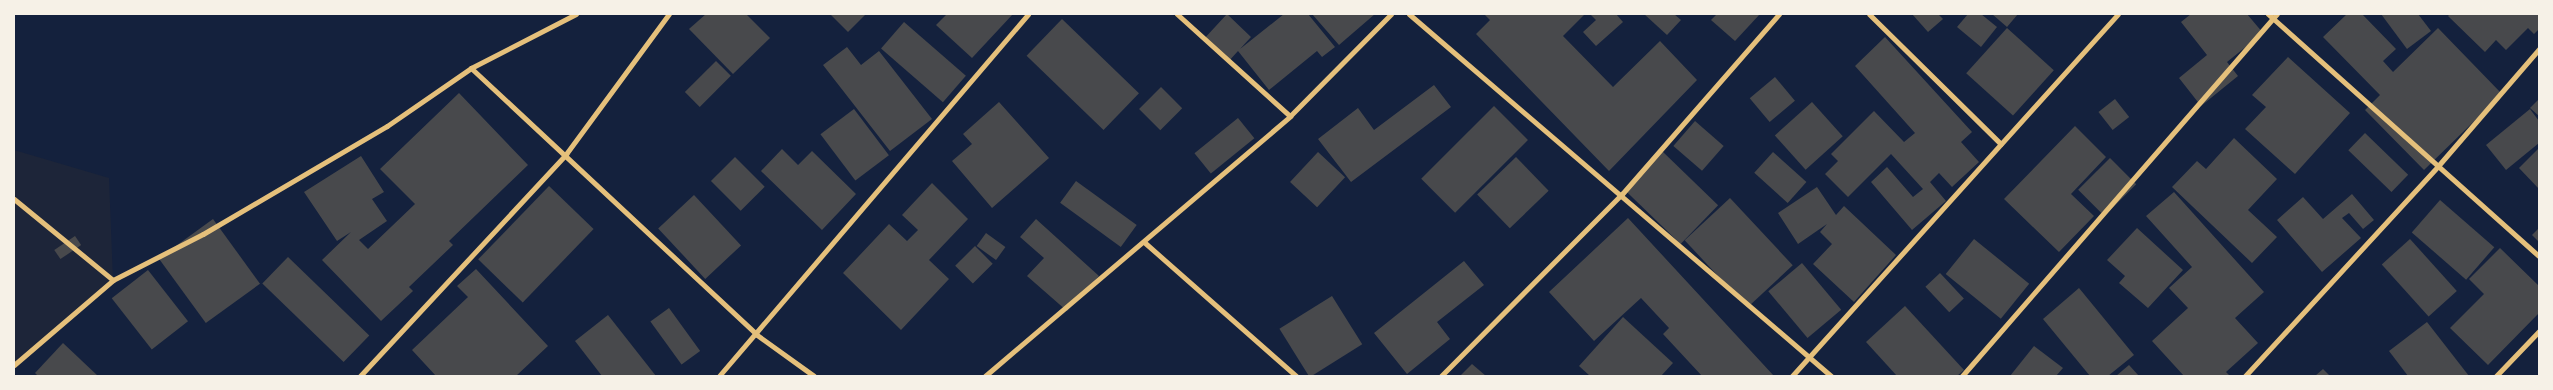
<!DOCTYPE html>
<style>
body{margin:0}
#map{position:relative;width:2553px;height:390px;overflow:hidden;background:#14213d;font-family:"Exo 2",sans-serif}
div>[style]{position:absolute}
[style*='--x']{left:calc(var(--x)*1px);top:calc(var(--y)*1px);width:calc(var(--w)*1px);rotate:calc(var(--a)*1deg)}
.green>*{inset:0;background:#1d2539}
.building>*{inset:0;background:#48494c;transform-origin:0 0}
.minor>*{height:5px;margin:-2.5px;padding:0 2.5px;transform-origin:2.5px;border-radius:2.5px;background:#e5c07b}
span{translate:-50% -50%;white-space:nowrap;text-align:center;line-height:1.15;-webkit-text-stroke:5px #f6f1e7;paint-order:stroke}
.frame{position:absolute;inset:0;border:15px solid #f6f1e7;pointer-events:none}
</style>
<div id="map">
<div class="green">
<i style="clip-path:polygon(14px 150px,109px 178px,113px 280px,14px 365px)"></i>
</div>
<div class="building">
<i style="clip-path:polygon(706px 14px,746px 14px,770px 38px,733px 74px,689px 29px)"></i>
<i style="clip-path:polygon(830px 14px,866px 14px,848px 32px)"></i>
<i style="clip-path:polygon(947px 14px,1013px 14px,972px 58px,936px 25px)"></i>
<i style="clip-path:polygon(1227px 14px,1251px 37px,1240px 49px,1284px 14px,1308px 14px,1335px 47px,1322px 57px,1317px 51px,1269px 90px,1238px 51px,1228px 62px,1203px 40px)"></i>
<i style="clip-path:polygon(1312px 14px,1375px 14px,1339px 45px)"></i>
<i style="clip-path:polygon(1484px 14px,1585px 14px,1563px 36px,1613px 87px,1660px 41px,1697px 80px,1609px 171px,1476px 34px,1490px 20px)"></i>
<i style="clip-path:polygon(1590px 14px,1616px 14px,1623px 22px,1596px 46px,1583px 32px,1596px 20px)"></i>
<i style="clip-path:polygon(1644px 14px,1674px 14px,1681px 20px,1667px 35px)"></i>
<i style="clip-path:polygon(1717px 14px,1760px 14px,1735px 41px,1711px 20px)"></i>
<i style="clip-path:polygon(1912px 14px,1938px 14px,1943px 19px,1928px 32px)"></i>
<i style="clip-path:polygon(1968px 14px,1981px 14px,1997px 27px,1981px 47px,1957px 27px)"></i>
<i style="clip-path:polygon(1992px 14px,2018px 14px,2007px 27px)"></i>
<i style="clip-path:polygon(2191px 14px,2247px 14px,2263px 33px,2227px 62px,2238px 76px,2201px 106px,2179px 78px,2207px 55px,2181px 22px)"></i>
<i style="clip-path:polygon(2347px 14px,2362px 14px,2396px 49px,2383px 61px,2393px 72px,2438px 28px,2502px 94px,2424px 170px,2365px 110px,2380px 95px,2323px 37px)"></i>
<i style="clip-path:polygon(2381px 14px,2418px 14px,2431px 31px,2407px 49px)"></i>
<i style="clip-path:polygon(2450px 14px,2539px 14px,2539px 29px,2534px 34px,2528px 28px,2506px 50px,2496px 40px,2485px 52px,2448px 16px)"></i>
<i style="left:1062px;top:19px;width:107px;height:51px;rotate:44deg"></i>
<i style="left:904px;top:22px;width:82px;height:35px;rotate:41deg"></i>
<i style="left:2007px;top:28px;width:63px;height:61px;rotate:42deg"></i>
<i style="clip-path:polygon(1885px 37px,1972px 132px,1961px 142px,1979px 162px,1952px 187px,1939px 173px,1930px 182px,1946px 201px,1912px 230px,1871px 182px,1887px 167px,1913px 197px,1923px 189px,1891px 154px,1848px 197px,1825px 174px,1838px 161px,1831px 154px,1874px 111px,1904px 142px,1915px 133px,1855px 66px)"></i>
<i style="clip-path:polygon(847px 47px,861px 65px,879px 51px,932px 119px,890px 151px,823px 65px)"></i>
<i style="clip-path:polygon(2288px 57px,2350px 113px,2295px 174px,2245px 129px,2266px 107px,2252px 95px)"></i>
<i style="left:716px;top:61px;width:21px;height:44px;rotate:45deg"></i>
<i style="left:1775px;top:77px;width:31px;height:33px;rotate:50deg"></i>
<i style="clip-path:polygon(1434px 85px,1451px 107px,1351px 182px,1318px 139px,1358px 108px,1374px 130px)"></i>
<i style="left:1161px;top:87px;width:30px;height:31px;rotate:45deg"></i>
<i style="clip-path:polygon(459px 93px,528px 165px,449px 241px,453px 245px,409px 287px,413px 291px,381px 321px,322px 260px,351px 232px,337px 241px,304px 192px,361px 156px,384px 192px,372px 199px,387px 221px,359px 240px,351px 232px,368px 249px,415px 204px,380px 169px)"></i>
<i style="left:2115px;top:99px;width:23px;height:21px;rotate:52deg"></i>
<i style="clip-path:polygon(2539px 99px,2539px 116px,2530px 108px)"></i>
<i style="clip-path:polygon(999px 102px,1049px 158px,992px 208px,952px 161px,972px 144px,963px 134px)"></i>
<i style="left:1812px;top:102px;width:46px;height:50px;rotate:48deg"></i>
<i style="left:1494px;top:106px;width:48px;height:103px;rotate:45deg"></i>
<i style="left:854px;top:109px;width:58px;height:42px;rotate:53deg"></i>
<i style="clip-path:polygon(2530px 109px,2539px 121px,2539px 143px,2506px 170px,2486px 145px)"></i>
<i style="left:1238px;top:118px;width:26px;height:56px;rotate:51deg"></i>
<i style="left:1695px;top:121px;width:38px;height:33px;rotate:41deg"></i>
<i style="clip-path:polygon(2075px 126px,2106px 157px,2071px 194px,2094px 216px,2059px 252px,2004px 199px)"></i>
<i style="left:2365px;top:133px;width:60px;height:24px;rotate:44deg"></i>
<i style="clip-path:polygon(2234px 138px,2277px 179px,2248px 210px,2277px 237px,2252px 263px,2172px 187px,2197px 161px,2206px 169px)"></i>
<i style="clip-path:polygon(2539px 148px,2539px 189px,2519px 168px)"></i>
<i style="clip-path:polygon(782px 149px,798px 165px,812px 151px,856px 194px,822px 230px,761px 171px)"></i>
<i style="left:1662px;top:151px;width:78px;height:54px;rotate:44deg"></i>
<i style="left:1318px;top:152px;width:37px;height:41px;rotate:43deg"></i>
<i style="left:1773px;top:152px;width:45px;height:28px;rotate:42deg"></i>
<i style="left:735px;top:157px;width:42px;height:34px;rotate:45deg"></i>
<i style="left:1516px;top:157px;width:47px;height:54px;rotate:46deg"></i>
<i style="left:2110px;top:158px;width:37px;height:45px;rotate:45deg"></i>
<i style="left:1076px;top:181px;width:75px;height:27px;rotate:36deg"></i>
<i style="clip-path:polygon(932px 183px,968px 219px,929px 260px,949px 279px,901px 330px,843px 273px,889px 224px,907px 241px,918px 230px,902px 215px)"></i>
<i style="left:549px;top:186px;width:62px;height:102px;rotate:44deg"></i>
<i style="clip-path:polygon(1817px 187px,1836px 215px,1844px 206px,1896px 255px,1854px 302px,1813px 264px,1832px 244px,1820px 232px,1827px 224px,1798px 244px,1778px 213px)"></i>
<i style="clip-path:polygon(2174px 192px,2264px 292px,2235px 318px,2258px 343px,2226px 372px,2230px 376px,2184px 376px,2152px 341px,2188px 308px,2169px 288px,2192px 267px,2146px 216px)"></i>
<i style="clip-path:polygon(2352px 194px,2374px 220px,2363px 229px,2349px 213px,2342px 218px,2361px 238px,2322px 272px,2277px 220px,2303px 197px,2323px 219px)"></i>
<i style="left:694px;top:195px;width:69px;height:49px;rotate:47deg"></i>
<i style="left:1730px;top:198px;width:92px;height:62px;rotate:47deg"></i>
<i style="left:2440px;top:200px;width:72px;height:43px;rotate:41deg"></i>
<i style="clip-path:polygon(1628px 218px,1774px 376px,1702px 376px,1663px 334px,1669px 328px,1641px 298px,1594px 341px,1549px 292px)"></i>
<i style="left:213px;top:219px;width:80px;height:67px;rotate:54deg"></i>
<i style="clip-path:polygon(1036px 219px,1099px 276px,1067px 311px,1027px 276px,1044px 258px,1020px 237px)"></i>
<i style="clip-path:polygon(2137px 228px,2183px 270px,2148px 308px,2119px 283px,2125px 276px,2107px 260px)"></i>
<i style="clip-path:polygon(2539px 228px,2539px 242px,2532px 235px)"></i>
<i style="left:986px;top:233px;width:24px;height:16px;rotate:36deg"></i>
<i style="left:75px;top:236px;width:11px;height:25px;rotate:56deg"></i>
<i style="left:1974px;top:239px;width:71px;height:45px;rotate:39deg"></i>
<i style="left:2410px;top:239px;width:70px;height:38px;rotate:48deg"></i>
<i style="left:975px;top:246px;width:25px;height:28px;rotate:45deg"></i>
<i style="clip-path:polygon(2500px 248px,2539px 286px,2539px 313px,2488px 365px,2450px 328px,2484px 294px,2469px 279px)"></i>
<i style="left:288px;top:257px;width:113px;height:37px;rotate:44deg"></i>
<i style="clip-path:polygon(1464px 261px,1484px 285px,1437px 322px,1450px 339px,1407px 374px,1374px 333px)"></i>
<i style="left:1802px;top:263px;width:61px;height:44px;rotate:50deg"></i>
<i style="clip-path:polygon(476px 269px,548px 346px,516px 376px,436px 376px,412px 350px,468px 297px,457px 286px)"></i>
<i style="left:148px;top:270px;width:65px;height:46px;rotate:52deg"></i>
<i style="left:1940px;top:273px;width:35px;height:20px;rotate:47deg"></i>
<i style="clip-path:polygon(2079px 288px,2134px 355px,2108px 376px,2090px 376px,2043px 319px)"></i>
<i style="left:1332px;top:296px;width:57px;height:62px;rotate:58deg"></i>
<i style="clip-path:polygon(1905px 306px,1964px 370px,1957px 376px,1897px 376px,1866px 342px)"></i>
<i style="left:669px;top:308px;width:53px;height:23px;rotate:54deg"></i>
<i style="clip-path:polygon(608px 315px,656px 376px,602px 376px,575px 341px)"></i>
<i style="clip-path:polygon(1623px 317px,1673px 363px,1661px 376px,1590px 376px,1579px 366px)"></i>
<i style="clip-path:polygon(2427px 322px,2469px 376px,2408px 376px,2389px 351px)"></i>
<i style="clip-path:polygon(63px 343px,98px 376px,38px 376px,35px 373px)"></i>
<i style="clip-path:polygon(2034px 346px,2063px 368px,2056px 376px,2010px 376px)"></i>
<i style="clip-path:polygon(1472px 364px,1486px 376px,1460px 376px)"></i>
<i style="clip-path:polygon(2129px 365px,2139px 376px,2116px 376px)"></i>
<i style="clip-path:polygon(2323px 369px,2330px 376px,2315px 376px)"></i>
</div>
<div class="minor">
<i style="--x:1177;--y:14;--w:152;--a:42.1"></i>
<i style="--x:1290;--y:116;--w:144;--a:-45.3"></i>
<i style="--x:1409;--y:14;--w:556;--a:40.62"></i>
<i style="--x:1869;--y:14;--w:185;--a:44.6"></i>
<i style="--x:2268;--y:14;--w:363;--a:41.8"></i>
<i style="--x:471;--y:68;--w:391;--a:43"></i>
<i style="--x:757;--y:335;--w:70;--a:35.7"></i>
<i style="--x:14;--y:199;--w:128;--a:39.3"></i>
<i style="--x:1144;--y:242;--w:203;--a:41.4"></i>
<i style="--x:14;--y:365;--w:130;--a:-40.6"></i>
<i style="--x:113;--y:280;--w:101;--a:-27.1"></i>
<i style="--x:203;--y:234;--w:213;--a:-30.4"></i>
<i style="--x:387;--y:126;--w:102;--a:-34.6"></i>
<i style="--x:471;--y:68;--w:118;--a:-27.2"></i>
<i style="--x:360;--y:376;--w:303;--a:-47.1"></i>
<i style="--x:566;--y:154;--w:174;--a:-53.7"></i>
<i style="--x:719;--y:376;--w:476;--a:-49.5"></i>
<i style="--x:985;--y:376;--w:401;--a:-40.4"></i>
<i style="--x:1441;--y:376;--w:257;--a:-45.2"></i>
<i style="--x:1622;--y:194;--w:239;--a:-48.9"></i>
<i style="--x:1792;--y:376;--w:487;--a:-48"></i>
<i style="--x:1962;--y:376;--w:480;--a:-49"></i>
<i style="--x:2245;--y:376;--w:285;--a:-47.4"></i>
<i style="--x:2438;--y:166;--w:155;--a:-49.2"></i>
<i style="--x:2496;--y:376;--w:62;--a:-46.3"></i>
</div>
<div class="frame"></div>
</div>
